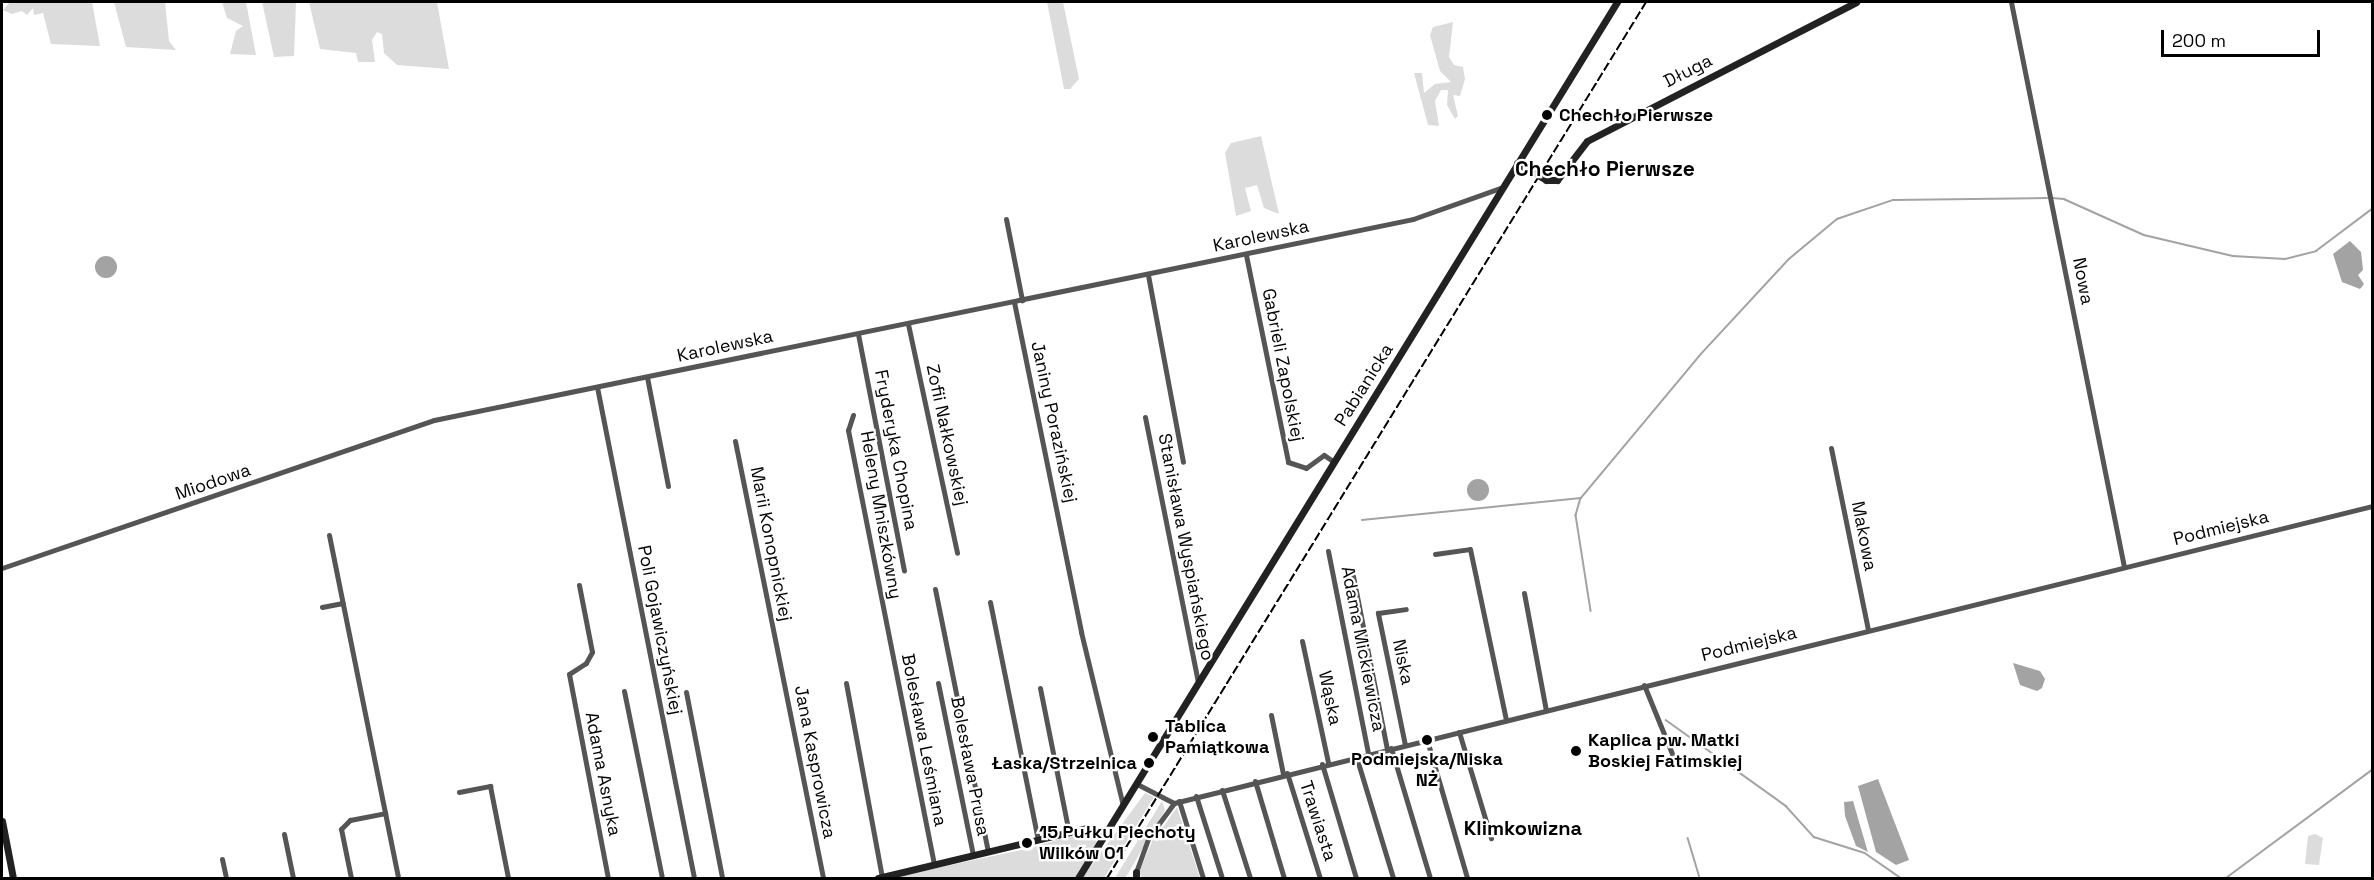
<!DOCTYPE html>
<meta charset="utf-8">
<style>
body{margin:0}
#map{position:relative;width:2374px;height:880px;overflow:hidden;background:#fff;font-family:"Space Grotesk",sans-serif}
div>[style]{position:absolute}
[style*='--x']{left:calc(var(--x)*1px);top:calc(var(--y)*1px);width:calc(var(--w)*1px);rotate:calc(var(--a)*1deg)}
.green>*{inset:0;background:#dcdcdc}
.water>*{inset:0;background:#a3a3a3}
.round{border-radius:50%}
.stream>*{height:1.5px;margin:-0.75px;padding:0 0.75px;transform-origin:0.75px;border-radius:0.75px;background:#a3a3a3}
.street>*{height:5px;margin:-2.5px;padding:0 2.5px;transform-origin:2.5px;border-radius:2.5px;background:#555}
.secondary>*{height:7px;margin:-3.5px;padding:0 3.5px;transform-origin:3.5px;border-radius:3.5px;background:#222}
.rail>*{height:1.5px;margin-top:-0.75px;transform-origin:0;background:repeating-linear-gradient(90deg,#000 0 9px,transparent 0 12px)}
.dots>*{width:16px;height:16px;translate:-50% -50%;box-sizing:border-box;border:3px solid #fff;border-radius:50%}
span{translate:-50% -50%;white-space:nowrap;text-align:center;line-height:1.15;-webkit-text-stroke:4.5px #fff;paint-order:stroke}
.street-label{font-size:18px;color:#000}
.poi-label{font-size:18px;color:#000;font-weight:700}
.left{translate:0 -50%;text-align:left}
.right{translate:-100% -50%;text-align:right}
.neighbourhood-label{font-size:20px;color:#000;font-weight:700}
.quarter-label{font-size:21px;color:#000;font-weight:700}
.frame{position:absolute;inset:0;border:3px solid #000;pointer-events:none}
.scale{position:absolute;left:2161px;top:30px;width:159px;height:27px;box-sizing:border-box;border:3px solid #000;border-top:0;padding-left:8px;font-size:18px;line-height:21px;white-space:nowrap;color:#000;-webkit-text-stroke:4px #fff;paint-order:stroke}
</style>
<div id="map">
<div class="green">
<i style="clip-path:polygon(10px 2px,92px 2px,100px 46px,51px 44px,43px 13px,34px 15px,33px 8px,27px 15px,22px 11px,12px 14px,3px 10px)"></i>
<i style="clip-path:polygon(114px 2px,165px 2px,169px 41px,176px 50px,126px 47px)"></i>
<i style="clip-path:polygon(222px 2px,246px 2px,256px 55px,230px 54px,236px 31px,243px 26px,227px 18px)"></i>
<i style="clip-path:polygon(262px 2px,296px 2px,294px 56px,274px 57px)"></i>
<i style="clip-path:polygon(309px 2px,437px 2px,449px 69px,397px 65px,384px 53px,382px 34px,377px 32px,372px 40px,375px 62px,358px 62px,356px 53px,320px 49px)"></i>
<i style="clip-path:polygon(1047px 2px,1063px 2px,1079px 79px,1070px 89px,1064px 89px)"></i>
<i style="clip-path:polygon(1453px 22px,1449px 57px,1454px 65px,1463px 67px,1465px 79px,1460px 96px,1453px 95px,1458px 116px,1455px 119px,1447px 105px,1448px 90px,1441px 90px,1435px 101px,1439px 126px,1428px 125px,1414px 73px,1422px 73px,1424px 93px,1435px 84px,1451px 82px,1440px 71px,1430px 35px,1433px 27px)"></i>
<i style="clip-path:polygon(1261px 136px,1279px 214px,1264px 208px,1257px 185px,1245px 188px,1251px 211px,1236px 216px,1225px 153px,1231px 143px)"></i>
<i style="clip-path:polygon(1145px 793px,1154px 797px,1104px 878px,1082px 878px)"></i>
<i style="clip-path:polygon(1162px 801px,1165px 810px,1129px 872px,1125px 878px,1115px 878px)"></i>
<i style="clip-path:polygon(1177px 807px,1200px 878px,1142px 878px,1139px 872px,1153px 839px,1158px 842px,1156px 837px)"></i>
<i style="clip-path:polygon(1089px 830px,1097px 842px,1075px 878px,889px 878px,1031px 848px)"></i>
<i style="clip-path:polygon(2315px 834px,2323px 838px,2319px 865px,2305px 864px,2308px 836px)"></i>
</div>
<div class="water">
<i style="clip-path:polygon(2350px 241px,2361px 252px,2363px 270px,2358px 275px,2364px 284px,2360px 289px,2342px 282px,2333px 254px)"></i>
<i class="round" style="left:95px;top:256px;width:22px;height:22px"></i>
<i class="round" style="left:1467px;top:479px;width:22px;height:22px"></i>
<i style="clip-path:polygon(2013px 663px,2040px 671px,2045px 679px,2042px 688px,2037px 691px,2020px 685px)"></i>
<i style="clip-path:polygon(1878px 779px,1909px 860px,1896px 865px,1876px 852px,1858px 786px)"></i>
<i style="clip-path:polygon(1853px 801px,1867px 849px,1868px 852px,1856px 846px,1845px 816px,1844px 802px)"></i>
</div>
<div class="stream">
<i style="--x:2052;--y:198;--w:12;--a:5"></i>
<i style="--x:2064;--y:199;--w:88;--a:24.2"></i>
<i style="--x:2144;--y:235;--w:91;--a:13.3"></i>
<i style="--x:2233;--y:256;--w:52;--a:3.3"></i>
<i style="--x:2285;--y:259;--w:32;--a:-14"></i>
<i style="--x:2316;--y:251;--w:70;--a:-36.9"></i>
<i style="--x:1581;--y:498;--w:18;--a:106"></i>
<i style="--x:1576;--y:515;--w:97;--a:81.1"></i>
<i style="--x:1362;--y:520;--w:220;--a:-5.7"></i>
<i style="--x:1581;--y:498;--w:187;--a:-50.2"></i>
<i style="--x:1701;--y:354;--w:129;--a:-47.2"></i>
<i style="--x:1789;--y:259;--w:62;--a:-39.8"></i>
<i style="--x:1837;--y:219;--w:59;--a:-18.7"></i>
<i style="--x:1893;--y:200;--w:154;--a:-0.7"></i>
<i style="--x:1666;--y:720;--w:148;--a:35.6"></i>
<i style="--x:1786;--y:806;--w:42;--a:47.9"></i>
<i style="--x:1814;--y:837;--w:53;--a:17.4"></i>
<i style="--x:1865;--y:853;--w:44;--a:34.8"></i>
<i style="--x:1688;--y:838;--w:42;--a:73.3"></i>
<i style="--x:2226;--y:878;--w:182;--a:-36.5"></i>
</div>
<div class="street">
<i style="--x:2011;--y:2;--w:576;--a:78.69"></i>
<i style="--x:1006;--y:219;--w:83;--a:78.8"></i>
<i style="--x:1246;--y:255;--w:211;--a:78.5"></i>
<i style="--x:1288;--y:462;--w:19;--a:18"></i>
<i style="--x:1306;--y:468;--w:22;--a:-36"></i>
<i style="--x:1324;--y:455;--w:12;--a:35"></i>
<i style="--x:1148;--y:275;--w:190;--a:79.4"></i>
<i style="--x:1014;--y:302;--w:337;--a:78.5"></i>
<i style="--x:1081;--y:632;--w:179;--a:76.4"></i>
<i style="--x:908;--y:324;--w:234;--a:77.9"></i>
<i style="--x:858;--y:334;--w:241;--a:79"></i>
<i style="--x:647;--y:377;--w:111;--a:79.1"></i>
<i style="--x:597;--y:387;--w:500;--a:78.82"></i>
<i style="--x:853;--y:415;--w:16;--a:108"></i>
<i style="--x:848;--y:430;--w:443;--a:78.8"></i>
<i style="--x:1145;--y:417;--w:271;--a:78.7"></i>
<i style="--x:735;--y:441;--w:446;--a:78.6"></i>
<i style="--x:1831;--y:448;--w:186;--a:78.5"></i>
<i style="--x:329;--y:535;--w:350;--a:78.6"></i>
<i style="--x:1328;--y:551;--w:206;--a:78.8"></i>
<i style="--x:1435;--y:554;--w:35;--a:-8"></i>
<i style="--x:1470;--y:549;--w:175;--a:78.1"></i>
<i style="--x:2;--y:568;--w:457;--a:-18.9"></i>
<i style="--x:434;--y:420;--w:999;--a:-11.6"></i>
<i style="--x:1413;--y:219;--w:96;--a:-19.6"></i>
<i style="--x:1353;--y:576;--w:176;--a:78.9"></i>
<i style="--x:579;--y:585;--w:68;--a:79"></i>
<i style="--x:592;--y:652;--w:13;--a:119"></i>
<i style="--x:586;--y:663;--w:20;--a:147"></i>
<i style="--x:569;--y:674;--w:208;--a:79.2"></i>
<i style="--x:935;--y:589;--w:268;--a:78.6"></i>
<i style="--x:1524;--y:593;--w:119;--a:79.4"></i>
<i style="--x:990;--y:602;--w:243;--a:78.6"></i>
<i style="--x:322;--y:607;--w:21;--a:-11"></i>
<i style="--x:1302;--y:641;--w:124;--a:77.9"></i>
<i style="--x:846;--y:683;--w:198;--a:79.5"></i>
<i style="--x:938;--y:683;--w:176;--a:78.5"></i>
<i style="--x:1644;--y:685;--w:77;--a:67.8"></i>
<i style="--x:1040;--y:688;--w:148;--a:78.7"></i>
<i style="--x:624;--y:691;--w:191;--a:78.5"></i>
<i style="--x:686;--y:692;--w:189;--a:79"></i>
<i style="--x:1271;--y:715;--w:60;--a:78.5"></i>
<i style="--x:1459;--y:732;--w:111;--a:73.2"></i>
<i style="--x:1427;--y:740;--w:144;--a:73.8"></i>
<i style="--x:1405;--y:745;--w:135;--a:-101.6"></i>
<i style="--x:1378;--y:613;--w:28;--a:-8"></i>
<i style="--x:1391;--y:748;--w:136;--a:73.3"></i>
<i style="--x:1356;--y:756;--w:127;--a:73.1"></i>
<i style="--x:1322;--y:764;--w:119;--a:73.4"></i>
<i style="--x:1287;--y:773;--w:110;--a:72.6"></i>
<i style="--x:1255;--y:781;--w:101;--a:73.4"></i>
<i style="--x:1137;--y:784;--w:42;--a:27.2"></i>
<i style="--x:1174;--y:803;--w:1234;--a:-13.92"></i>
<i style="--x:1222;--y:790;--w:92;--a:72.3"></i>
<i style="--x:459;--y:792;--w:32;--a:-11"></i>
<i style="--x:490;--y:786;--w:94;--a:78.9"></i>
<i style="--x:1196;--y:796;--w:86;--a:72.4"></i>
<i style="--x:1179;--y:801;--w:81;--a:72.7"></i>
<i style="--x:284;--y:834;--w:45;--a:78.4"></i>
<i style="--x:222;--y:859;--w:19;--a:78"></i>
<i style="--x:1136;--y:872;--w:37;--a:-70"></i>
<i style="--x:1149;--y:837;--w:42;--a:-53.7"></i>
<i style="--x:351;--y:878;--w:50;--a:-101.5"></i>
<i style="--x:341;--y:829;--w:13;--a:-45"></i>
<i style="--x:350;--y:820;--w:36;--a:-11"></i>
</div>
<div class="secondary">
<i style="--x:1517;--y:163;--w:34;--a:30"></i>
<i style="--x:1546;--y:180;--w:11;--a:0"></i>
<i style="--x:1557;--y:180;--w:49;--a:-52.4"></i>
<i style="--x:1587;--y:141;--w:303;--a:-27.3"></i>
<i style="--x:2;--y:821;--w:58;--a:79.1"></i>
<i style="--x:1136;--y:872;--w:6;--a:90"></i>
<i style="--x:878;--y:878;--w:215;--a:-13.5"></i>
<i style="--x:1087;--y:828;--w:19;--a:21"></i>
<i style="--x:1078;--y:878;--w:1029;--a:-58.4"></i>
</div>
<div class="rail">
<i style="--x:1107;--y:878;--w:1029;--a:-58.4"></i>
</div>
<div class="dots">
<i style="left:1547px;top:115px;background:#000"></i>
<i style="left:1153px;top:737px;background:#000"></i>
<i style="left:1427px;top:740px;background:#000"></i>
<i style="left:1576px;top:751px;background:#000"></i>
<i style="left:1149px;top:763px;background:#000"></i>
<i style="left:1027px;top:843px;background:#000"></i>
</div>
<div class="street-label">
<span style="left:1688px;top:71px;rotate:-27deg">Długa</span>
<span style="left:1261px;top:236px;rotate:-12deg">Karolewska</span>
<span style="left:2083px;top:281px;rotate:79deg">Nowa</span>
<span style="left:725px;top:346px;rotate:-12deg">Karolewska</span>
<span style="left:1283px;top:365px;rotate:79deg">Gabrieli Zapolskiej</span>
<span style="left:1364px;top:385px;rotate:-58deg">Pabianicka</span>
<span style="left:1054px;top:422px;rotate:78deg">Janiny Porazińskiej</span>
<span style="left:947px;top:435px;rotate:78deg">Zofii Nałkowskiej</span>
<span style="left:896px;top:450px;rotate:79deg">Fryderyka Chopina</span>
<span style="left:213px;top:482px;rotate:-19deg">Miodowa</span>
<span style="left:881px;top:515px;rotate:80deg">Heleny Mniszkówny</span>
<span style="left:2221px;top:528px;rotate:-14deg">Podmiejska</span>
<span style="left:1864px;top:536px;rotate:79deg">Makowa</span>
<span style="left:771px;top:544px;rotate:79deg">Marii Konopnickiej</span>
<span style="left:1186px;top:547px;rotate:79deg">Stanisława Wyspiańskiego</span>
<span style="left:660px;top:630px;rotate:79deg">Poli Gojawiczyńskiej</span>
<span style="left:1749px;top:644px;rotate:-14deg">Podmiejska</span>
<span style="left:1363px;top:649px;rotate:79deg">Adama Mickiewicza</span>
<span style="left:1403px;top:662px;rotate:78deg">Niska</span>
<span style="left:1330px;top:698px;rotate:78deg">Wąska</span>
<span style="left:924px;top:740px;rotate:79deg">Bolesława Leśmiana</span>
<span style="left:815px;top:762px;rotate:79deg">Jana Kasprowicza</span>
<span style="left:970px;top:766px;rotate:79deg">Bolesława Prusa</span>
<span style="left:603px;top:774px;rotate:79deg">Adama Asnyka</span>
<span style="left:1318px;top:821px;rotate:72deg">Trawiasta</span>
</div>
<div class="poi-label">
<span class="left" style="left:1559px;top:115px">Chechło Pierwsze</span>
<span class="left" style="left:1165px;top:737px">Tablica<br>Pamiątkowa</span>
<span class="left" style="left:1588px;top:751px">Kaplica pw. Matki<br>Boskiej Fatimskiej</span>
<span style="left:1427px;top:770px">Podmiejska/Niska<br>NŻ</span>
<span class="right" style="left:1137px;top:763px">Łaska/Strzelnica</span>
<span class="left" style="left:1039px;top:843px">15 Pułku Piechoty<br>Wilków 01</span>
</div>
<div class="neighbourhood-label">
<span style="left:1523px;top:828px">Klimkowizna</span>
</div>
<div class="quarter-label">
<span style="left:1605px;top:169px">Chechło Pierwsze</span>
</div>
<div class="frame"></div>
<div class="scale">200 m</div>
</div>
